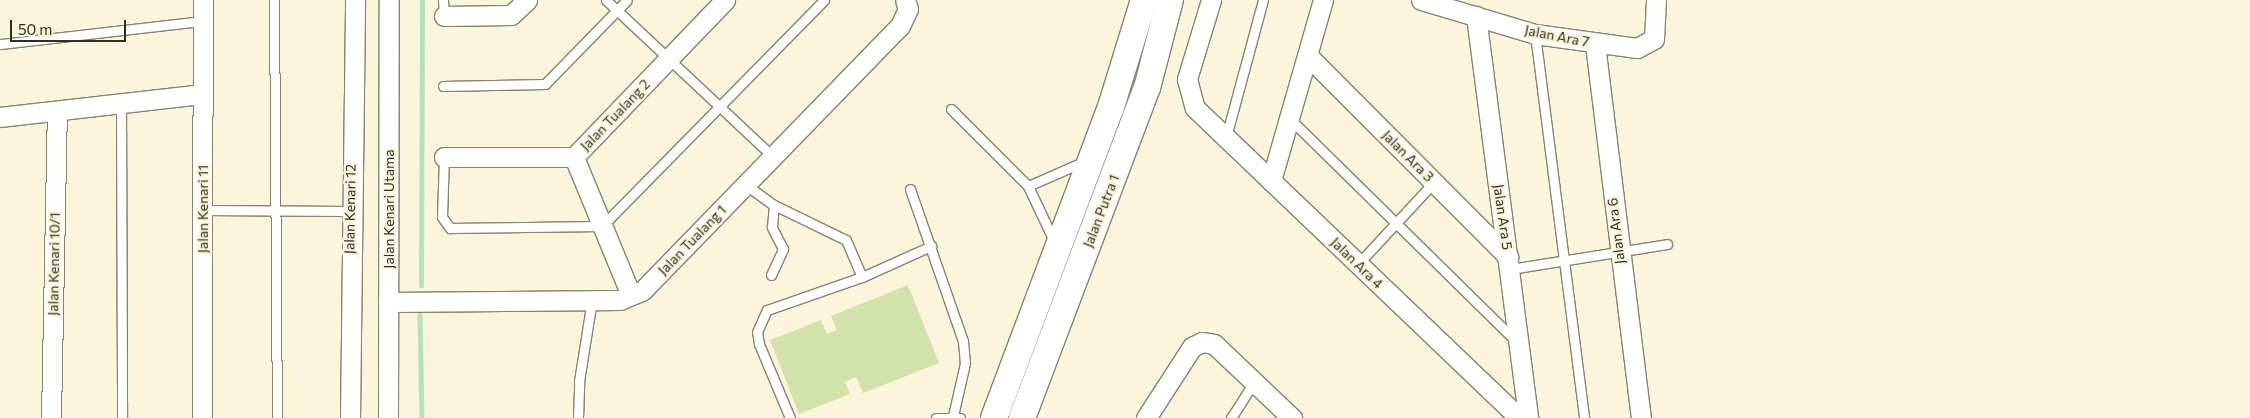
<!DOCTYPE html>
<style>
body{margin:0}
#map{position:relative;width:2250px;height:418px;overflow:hidden;background:#fcf5db;font-family:Commissioner,sans-serif}
div>[style]{position:absolute}
[style*='--x']{left:calc(var(--x)*1px);top:calc(var(--y)*1px);width:calc(var(--w)*1px);rotate:calc(var(--a)*1deg)}
.stream>*{height:4.5px;margin:-2.25px;padding:0 2.25px;transform-origin:2.25px;border-radius:2.25px;background:#b3e3b9}
.building>*{inset:0;background:#d1e2ab}
.roads{filter:drop-shadow(1px 0 #89836c) drop-shadow(-1px 0 #89836c) drop-shadow(0 1px #89836c) drop-shadow(0 -1px #89836c)}
.lane>*{height:9px;margin:-4.5px;padding:0 4.5px;transform-origin:4.5px;border-radius:4.5px;background:#fff}
.street>*{height:19px;margin:-9.5px;padding:0 9.5px;transform-origin:9.5px;border-radius:9.5px;background:#fff}
.secondary>*{height:26px;margin:-13px;padding:0 13px;transform-origin:13px;border-radius:13px;background:#fff}
span{translate:-50% -50%;white-space:nowrap;text-align:center;line-height:1.15;-webkit-text-stroke:4.5px #fcf5db;paint-order:stroke}
.street-label{font-size:14px;color:#302d23}
.scale{position:absolute;left:10px;top:20px;width:116px;height:22px;box-sizing:border-box;border:2px solid #302d23;border-top:0;padding-left:6px;font-size:15px;line-height:18px;white-space:nowrap;color:#302d23;-webkit-text-stroke:4px #fcf5db;paint-order:stroke}
</style>
<div id="map">
<div class="stream">
<i style="--x:421;--y:286;--w:286;--a:-89.8"></i>
<i style="--x:420;--y:315;--w:103;--a:88.9"></i>
</div>
<div class="building">
<i style="clip-path:polygon(908px 285px,939px 363px,863px 393px,856px 377px,845px 382px,850px 394px,799px 414px,770px 340px,821px 320px,827px 334px,837px 330px,831px 316px)"></i>
</div>
<div class="roads">
<div class="lane">
<i style="--x:274;--y:0;--w:418;--a:89.6"></i>
<i style="--x:443;--y:0;--w:16;--a:86"></i>
<i style="--x:606;--y:0;--w:228;--a:43.2"></i>
<i style="--x:1535;--y:34;--w:387;--a:82.7"></i>
<i style="--x:0;--y:44;--w:204;--a:-6.5"></i>
<i style="--x:443;--y:86;--w:102;--a:-1.1"></i>
<i style="--x:545;--y:84;--w:117;--a:-45.7"></i>
<i style="--x:121;--y:103;--w:315;--a:89.8"></i>
<i style="--x:951;--y:109;--w:109;--a:45"></i>
<i style="--x:1028;--y:186;--w:62;--a:-23.7"></i>
<i style="--x:1289;--y:118;--w:317;--a:44.5"></i>
<i style="--x:1226;--y:137;--w:142;--a:-74.9"></i>
<i style="--x:444;--y:157;--w:60;--a:91.9"></i>
<i style="--x:442;--y:217;--w:14;--a:54"></i>
<i style="--x:450;--y:228;--w:152;--a:-0.8"></i>
<i style="--x:602;--y:226;--w:317;--a:-45.5"></i>
<i style="--x:746;--y:185;--w:34;--a:36"></i>
<i style="--x:774;--y:205;--w:80;--a:25.9"></i>
<i style="--x:846;--y:240;--w:40;--a:66.6"></i>
<i style="--x:1028;--y:186;--w:63;--a:64.7"></i>
<i style="--x:910;--y:189;--w:161;--a:70.8"></i>
<i style="--x:963;--y:341;--w:22;--a:85"></i>
<i style="--x:965;--y:363;--w:54;--a:102.8"></i>
<i style="--x:203;--y:210;--w:147;--a:0.4"></i>
<i style="--x:1358;--y:264;--w:112;--a:-47.2"></i>
<i style="--x:1510;--y:269;--w:159;--a:-9"></i>
<i style="--x:771;--y:275;--w:29;--a:-65"></i>
<i style="--x:783;--y:249;--w:25;--a:-117"></i>
<i style="--x:772;--y:227;--w:22;--a:-85"></i>
<i style="--x:578;--y:418;--w:37;--a:-88"></i>
<i style="--x:579;--y:381;--w:82;--a:-80.9"></i>
<i style="--x:790;--y:418;--w:80;--a:-112.7"></i>
<i style="--x:759;--y:344;--w:12;--a:-99"></i>
<i style="--x:757;--y:332;--w:24;--a:-66"></i>
<i style="--x:767;--y:310;--w:101;--a:-19.2"></i>
<i style="--x:862;--y:277;--w:76;--a:-24.2"></i>
<i style="--x:936;--y:418;--w:24;--a:0"></i>
<i style="--x:1231;--y:418;--w:43;--a:-57.4"></i>
</div>
<div class="street">
<i style="--x:1211;--y:0;--w:83;--a:106.9"></i>
<i style="--x:1187;--y:79;--w:30;--a:75"></i>
<i style="--x:1195;--y:108;--w:448;--a:43.7"></i>
<i style="--x:1421;--y:0;--w:119;--a:16.6"></i>
<i style="--x:1535;--y:34;--w:103;--a:7.8"></i>
<i style="--x:1637;--y:48;--w:19;--a:-28"></i>
<i style="--x:1654;--y:39;--w:39;--a:-87"></i>
<i style="--x:444;--y:16;--w:67;--a:-0.9"></i>
<i style="--x:511;--y:15;--w:22;--a:-43"></i>
<i style="--x:1476;--y:16;--w:405;--a:82.6"></i>
<i style="--x:1595;--y:44;--w:377;--a:83"></i>
<i style="--x:1308;--y:56;--w:284;--a:45.1"></i>
<i style="--x:0;--y:117;--w:204;--a:-6.5"></i>
<i style="--x:444;--y:157;--w:130;--a:0"></i>
<i style="--x:574;--y:157;--w:218;--a:-46.1"></i>
<i style="--x:574;--y:157;--w:149;--a:67.6"></i>
<i style="--x:1271;--y:181;--w:188;--a:-74"></i>
<i style="--x:388;--y:302;--w:232;--a:-0.5"></i>
<i style="--x:620;--y:300;--w:25;--a:-23"></i>
<i style="--x:643;--y:290;--w:368;--a:-45.8"></i>
<i style="--x:900;--y:26;--w:19;--a:-65"></i>
<i style="--x:908;--y:9;--w:9;--a:-108"></i>
<i style="--x:51;--y:418;--w:307;--a:-88.9"></i>
<i style="--x:202;--y:418;--w:418;--a:-89.9"></i>
<i style="--x:350;--y:418;--w:418;--a:-89.3"></i>
<i style="--x:388;--y:418;--w:418;--a:-89.9"></i>
<i style="--x:1146;--y:418;--w:85;--a:-57.1"></i>
<i style="--x:1192;--y:347;--w:11;--a:-27"></i>
<i style="--x:1202;--y:342;--w:12;--a:9"></i>
<i style="--x:1214;--y:344;--w:108;--a:43.5"></i>
</div>
<div class="secondary">
<i style="--x:994;--y:418;--w:332;--a:-69.4"></i>
<i style="--x:1111;--y:107;--w:112;--a:-72.9"></i>
<i style="--x:1022;--y:418;--w:353;--a:-69.3"></i>
<i style="--x:1147;--y:88;--w:91;--a:-75.4"></i>
</div>
</div>
<div class="street-label">
<span style="left:1557px;top:36px;rotate:11deg">Jalan Ara 7</span>
<span style="left:615px;top:115px;rotate:-46deg">Jalan Tualang 2</span>
<span style="left:1408px;top:156px;rotate:45deg">Jalan Ara 3</span>
<span style="left:203px;top:209px;rotate:-90deg">Jalan Kenari 11</span>
<span style="left:350px;top:209px;rotate:-89deg">Jalan Kenari 12</span>
<span style="left:389px;top:209px;rotate:-90deg">Jalan Kenari Utama</span>
<span style="left:1101px;top:211px;rotate:-69deg">Jalan Putra 1</span>
<span style="left:1503px;top:217px;rotate:82deg">Jalan Ara 5</span>
<span style="left:1616px;top:231px;rotate:-97deg">Jalan Ara 6</span>
<span style="left:692px;top:240px;rotate:-46deg">Jalan Tualang 1</span>
<span style="left:1357px;top:263px;rotate:44deg">Jalan Ara 4</span>
<span style="left:54px;top:264px;rotate:-89deg">Jalan Kenari 10/1</span>
</div>
<div class="scale">50 m</div>
</div>
